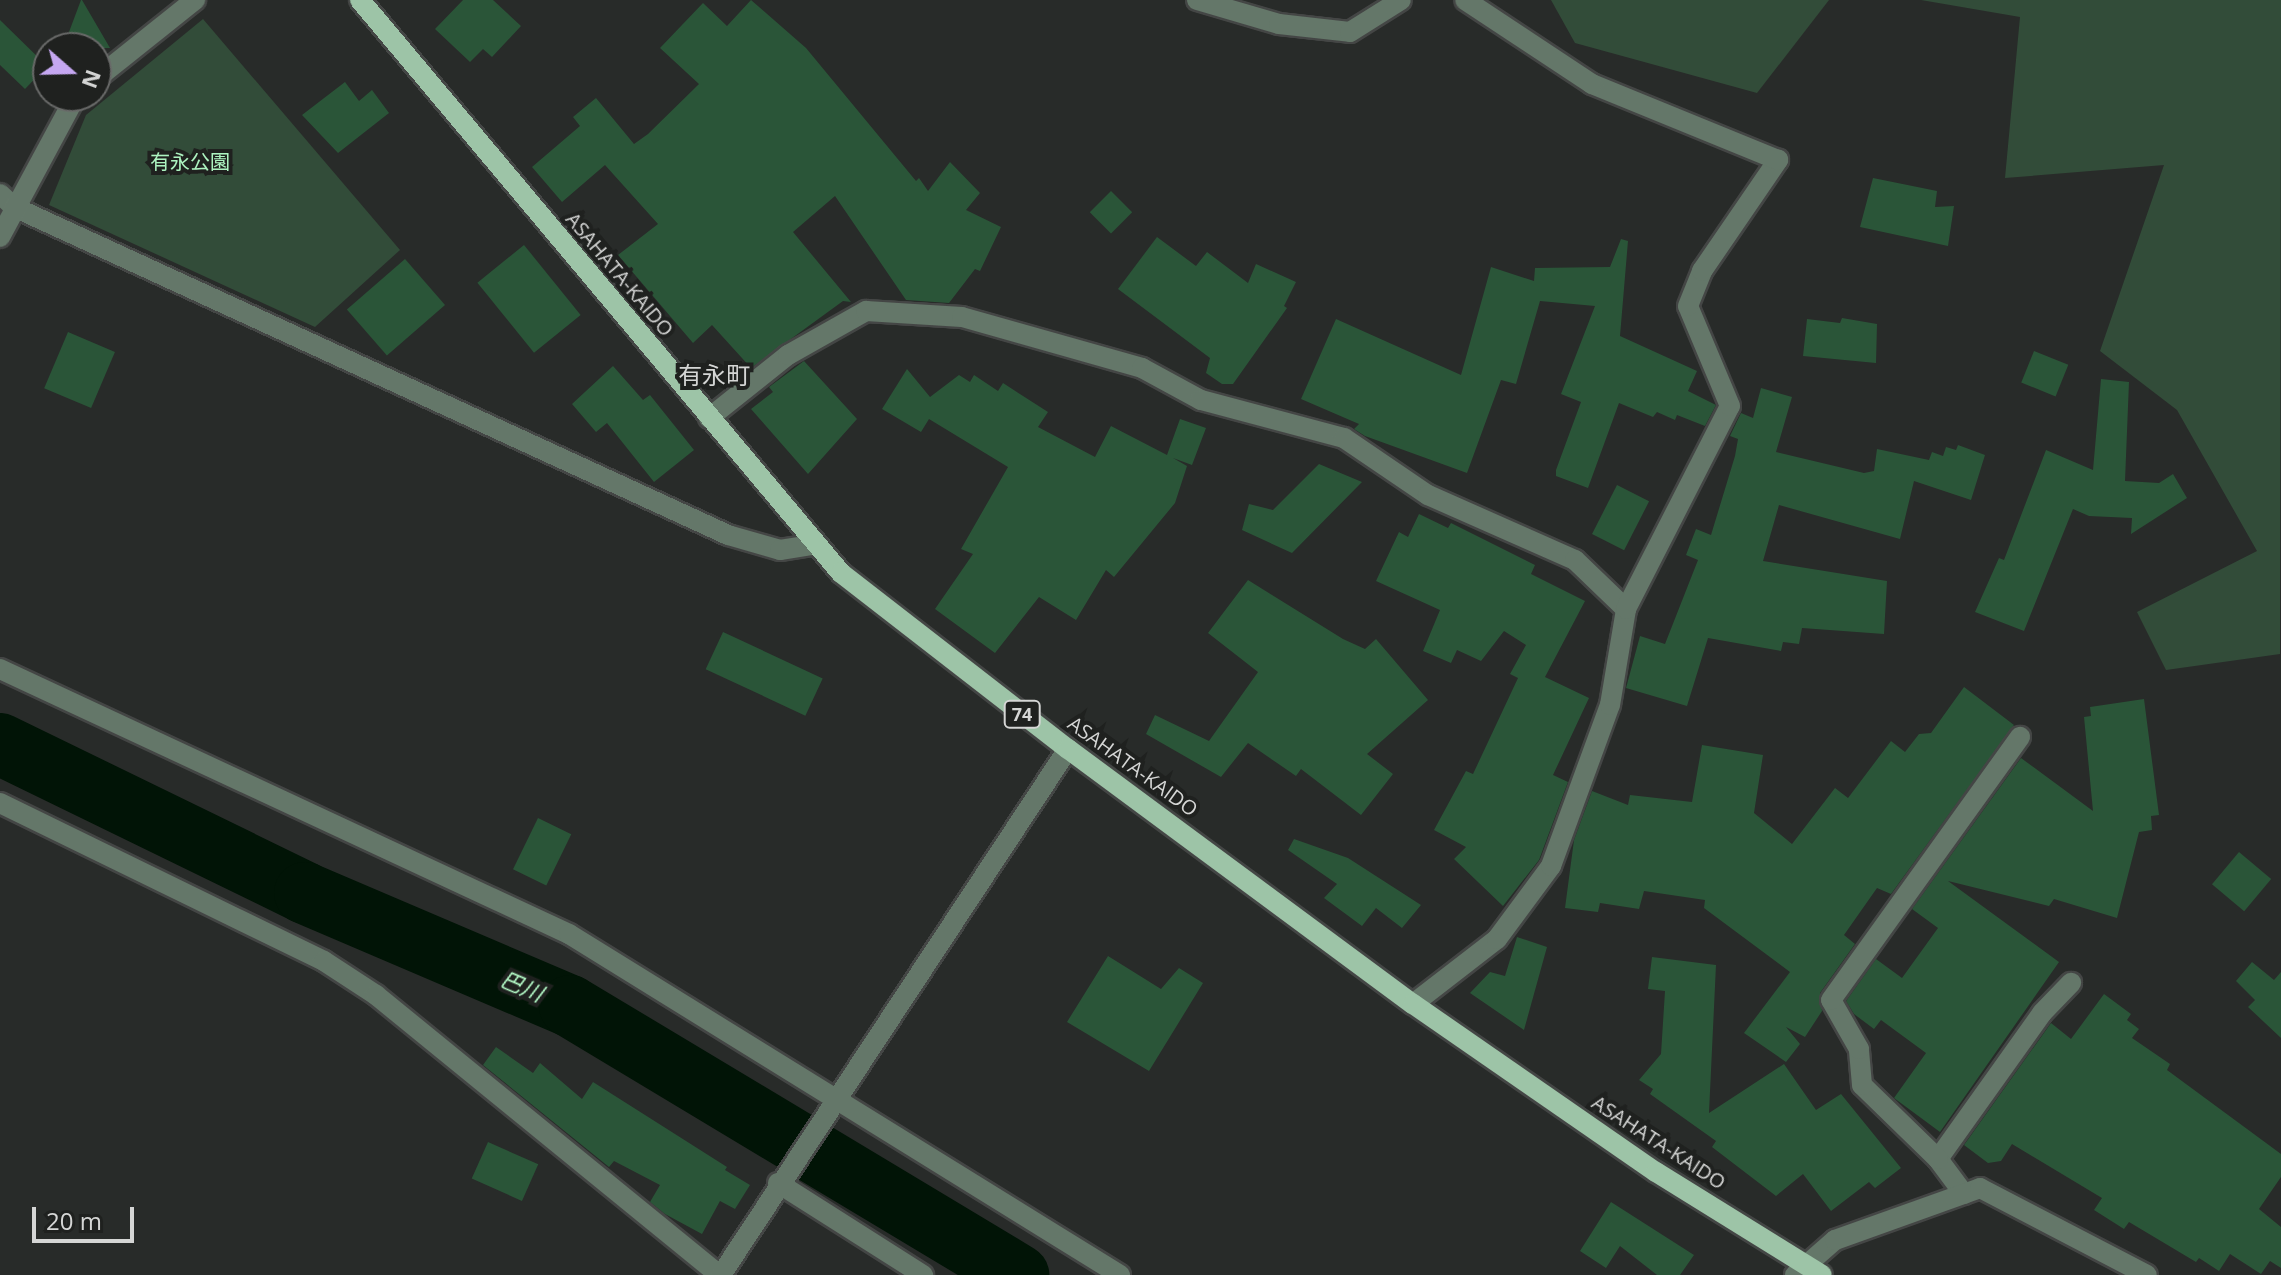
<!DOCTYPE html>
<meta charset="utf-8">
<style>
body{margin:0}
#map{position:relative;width:2281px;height:1275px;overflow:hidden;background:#282b29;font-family:"Open Sans","Noto Sans JP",sans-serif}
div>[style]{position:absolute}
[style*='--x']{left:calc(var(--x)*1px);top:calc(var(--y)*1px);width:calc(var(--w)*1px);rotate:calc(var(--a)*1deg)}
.green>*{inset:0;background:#324c39}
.river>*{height:62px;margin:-31px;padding:0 31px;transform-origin:31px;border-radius:31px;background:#011406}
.building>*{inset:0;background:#2a5538;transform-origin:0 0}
.roads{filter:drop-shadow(2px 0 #444645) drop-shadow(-2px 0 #444645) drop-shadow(0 2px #444645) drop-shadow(0 -2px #444645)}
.minor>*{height:20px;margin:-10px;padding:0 10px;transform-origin:10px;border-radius:10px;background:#647769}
.major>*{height:20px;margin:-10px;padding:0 10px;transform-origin:10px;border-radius:10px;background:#9dc4a7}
span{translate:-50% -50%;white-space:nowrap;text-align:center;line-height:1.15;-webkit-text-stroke:8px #1f211f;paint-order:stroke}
.shield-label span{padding:2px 6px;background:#1f211f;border:2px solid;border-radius:6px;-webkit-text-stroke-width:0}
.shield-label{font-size:18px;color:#d5d6d5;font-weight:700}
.park-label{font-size:20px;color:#adf3c0}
.street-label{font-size:20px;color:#d5d6d5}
.water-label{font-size:22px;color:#b2f8c5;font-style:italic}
.quarter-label{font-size:24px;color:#d5d6d5}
.north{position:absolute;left:32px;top:32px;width:80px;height:80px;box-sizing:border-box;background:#1f211f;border:2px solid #686968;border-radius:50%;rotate:110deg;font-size:22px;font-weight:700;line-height:32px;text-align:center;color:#d5d6d5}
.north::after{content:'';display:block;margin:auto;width:28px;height:36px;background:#c5a7f1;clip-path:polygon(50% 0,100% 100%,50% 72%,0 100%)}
.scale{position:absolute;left:32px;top:1207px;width:102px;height:36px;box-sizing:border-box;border:4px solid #d5d6d5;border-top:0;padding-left:10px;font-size:24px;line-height:28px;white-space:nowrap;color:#d5d6d5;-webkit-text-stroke:6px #1f211f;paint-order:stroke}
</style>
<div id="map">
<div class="green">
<i style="clip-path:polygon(1551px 0,1829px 0,1757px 93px,1575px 43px)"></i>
<i style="clip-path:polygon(1921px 0,2281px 0,2280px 654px,2166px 670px,2137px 612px,2257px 551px,2177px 410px,2100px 351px,2164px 165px,2005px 178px,2020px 17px)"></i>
<i style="clip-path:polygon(203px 19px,400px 250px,315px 327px,49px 205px,86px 115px)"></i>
</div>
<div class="river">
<i style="--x:0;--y:744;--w:339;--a:26"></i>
<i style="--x:305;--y:893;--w:288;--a:23.1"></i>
<i style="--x:570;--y:1006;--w:523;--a:30.98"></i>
</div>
<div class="building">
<i style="clip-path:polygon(81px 0,82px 0,110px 48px,63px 48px)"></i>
<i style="clip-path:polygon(463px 0,493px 0,521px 26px,492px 57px,483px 49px,470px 62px,435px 29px)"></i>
<i style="clip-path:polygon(751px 0,806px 48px,916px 181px,919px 178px,928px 191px,950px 162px,980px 193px,966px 210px,1001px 227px,980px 271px,975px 269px,949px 303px,906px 300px,835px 196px,793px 232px,851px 302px,843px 301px,751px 368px,712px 325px,693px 343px,618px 255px,658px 224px,605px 165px,562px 202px,532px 167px,580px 126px,573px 117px,596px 98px,634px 144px,648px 134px,699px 84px,660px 48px,703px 3px,727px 26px)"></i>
<i style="clip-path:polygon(0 20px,47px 66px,25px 89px,0 65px)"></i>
<i style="clip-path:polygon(345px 82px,359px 101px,372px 90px,389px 113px,338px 153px,302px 115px)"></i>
<i style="clip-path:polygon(1873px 178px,1937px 191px,1935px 207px,1954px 206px,1948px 246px,1860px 227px)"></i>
<i style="left:1111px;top:191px;width:30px;height:30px;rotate:45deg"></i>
<i style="clip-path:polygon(1157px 237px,1196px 266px,1207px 252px,1248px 283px,1256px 264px,1296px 282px,1284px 306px,1287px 308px,1233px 384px,1222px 384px,1206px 373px,1210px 358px,1118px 289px)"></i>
<i style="clip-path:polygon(1621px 239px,1628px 241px,1620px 336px,1697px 371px,1688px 391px,1716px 405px,1705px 426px,1677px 415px,1675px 420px,1657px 412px,1653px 417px,1619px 403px,1588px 488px,1556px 476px,1556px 470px,1581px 402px,1561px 394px,1595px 306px,1540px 301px,1516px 384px,1501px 380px,1467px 473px,1365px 436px,1354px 429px,1359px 424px,1301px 399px,1336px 319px,1461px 375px,1491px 267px,1534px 281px,1535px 268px,1610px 267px)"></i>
<i style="left:524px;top:245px;width:90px;height:60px;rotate:51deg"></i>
<i style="left:405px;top:259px;width:61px;height:77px;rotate:49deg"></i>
<i style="clip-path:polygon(1842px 318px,1877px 324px,1876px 363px,1803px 356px,1807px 319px,1840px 323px)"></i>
<i style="left:68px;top:332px;width:51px;height:61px;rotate:23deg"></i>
<i style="left:2034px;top:351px;width:37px;height:34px;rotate:22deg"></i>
<i style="clip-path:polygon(804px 361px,857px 419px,808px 474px,751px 409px,773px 392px,769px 387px)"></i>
<i style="clip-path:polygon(613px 366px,643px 400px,650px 395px,694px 450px,654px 482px,607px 423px,596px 432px,572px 404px)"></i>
<i style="clip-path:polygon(907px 369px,930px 397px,959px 375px,970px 382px,974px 375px,998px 391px,1003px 383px,1048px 412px,1038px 427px,1095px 457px,1111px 426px,1167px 455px,1180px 419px,1206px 428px,1192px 465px,1173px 458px,1187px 466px,1175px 503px,1114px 577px,1106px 570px,1076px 620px,1039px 597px,995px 653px,935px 609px,973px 554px,961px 549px,1008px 467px,929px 419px,921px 432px,882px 409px)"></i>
<i style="clip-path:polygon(2101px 379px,2129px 382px,2125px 481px,2159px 483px,2173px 474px,2187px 498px,2131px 534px,2132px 518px,2089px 516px,2073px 509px,2024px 631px,1975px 612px,1999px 558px,2004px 560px,2046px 450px,2093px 470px)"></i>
<i style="clip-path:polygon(1761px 388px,1792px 397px,1776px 452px,1864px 473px,1874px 471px,1877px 449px,1929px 460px,1932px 452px,1943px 456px,1946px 447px,1956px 450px,1958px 445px,1985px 455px,1971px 500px,1914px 481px,1900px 539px,1779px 505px,1763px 561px,1887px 581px,1884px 634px,1802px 628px,1799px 644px,1783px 642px,1781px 651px,1708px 638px,1687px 706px,1626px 688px,1640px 636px,1665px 644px,1698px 560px,1686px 555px,1696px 529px,1711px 535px,1735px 456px,1738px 439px,1730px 436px,1741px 413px,1753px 418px)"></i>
<i style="clip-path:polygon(1319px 464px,1362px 482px,1292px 553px,1242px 530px,1249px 504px,1273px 510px)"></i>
<i style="left:1617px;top:485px;width:36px;height:55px;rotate:27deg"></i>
<i style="clip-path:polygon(1419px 514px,1448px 528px,1451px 523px,1535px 565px,1531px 574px,1585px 601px,1545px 677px,1589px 698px,1553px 775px,1568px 782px,1539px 860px,1503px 906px,1454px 859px,1466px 847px,1434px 830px,1466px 771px,1473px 774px,1518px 678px,1510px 674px,1526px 645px,1504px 631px,1481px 661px,1457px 650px,1451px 663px,1423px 651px,1440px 610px,1376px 581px,1399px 532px,1408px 537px)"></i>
<i style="clip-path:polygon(1248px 580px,1343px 639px,1365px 649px,1376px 639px,1428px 700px,1367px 754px,1393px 774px,1361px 815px,1301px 769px,1296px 776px,1248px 743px,1221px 777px,1146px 734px,1155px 715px,1209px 741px,1258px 672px,1208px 633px)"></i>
<i style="left:723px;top:632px;width:110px;height:41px;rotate:25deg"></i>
<i style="clip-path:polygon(1964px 687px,2014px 725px,1891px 894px,1877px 888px,1844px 935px,1855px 944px,1820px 993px,1822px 1011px,1805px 1037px,1786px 1027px,1800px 1044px,1786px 1062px,1744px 1033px,1790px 972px,1704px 908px,1705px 900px,1644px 891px,1639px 909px,1600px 903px,1598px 912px,1565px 908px,1574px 840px,1592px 791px,1628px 805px,1630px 795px,1692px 802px,1702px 745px,1763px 755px,1754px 813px,1792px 844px,1835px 788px,1848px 798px,1891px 741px,1905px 752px,1919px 734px,1931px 733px)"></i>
<i style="clip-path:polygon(2144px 699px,2159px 815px,2151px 816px,2152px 830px,2139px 832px,2117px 918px,2054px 899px,2049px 906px,1948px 881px,2059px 962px,1940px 1132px,1894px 1098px,1926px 1053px,1881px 1020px,1874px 1029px,1854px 1014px,1846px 1001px,1876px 959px,1902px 978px,1938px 928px,1912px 909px,2021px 758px,2093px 811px,2084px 717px,2091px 716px,2090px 707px)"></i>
<i style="left:538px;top:818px;width:37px;height:57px;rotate:26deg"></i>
<i style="clip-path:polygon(1294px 839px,1348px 858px,1421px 905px,1402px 928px,1376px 908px,1362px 926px,1324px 898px,1337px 884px,1288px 850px)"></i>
<i style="left:2239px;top:852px;width:42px;height:42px;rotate:40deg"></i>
<i style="clip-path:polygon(1517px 937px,1547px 947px,1524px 1030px,1470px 993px,1490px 972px,1505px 976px)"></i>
<i style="clip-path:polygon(1108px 956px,1161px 989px,1179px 968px,1203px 983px,1149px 1071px,1067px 1022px)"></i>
<i style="clip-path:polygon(1652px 957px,1716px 965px,1709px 1113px,1784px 1064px,1816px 1110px,1841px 1094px,1901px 1168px,1875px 1188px,1869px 1182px,1831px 1211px,1803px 1174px,1776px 1196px,1712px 1147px,1716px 1141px,1650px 1094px,1653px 1089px,1639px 1080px,1661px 1054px,1665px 991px,1648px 989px)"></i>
<i style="clip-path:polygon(2252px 962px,2274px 980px,2281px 972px,2281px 1038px,2248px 1007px,2255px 1000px,2236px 981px)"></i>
<i style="clip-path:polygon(2104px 994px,2131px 1014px,2127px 1020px,2139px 1029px,2132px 1038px,2170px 1064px,2167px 1070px,2281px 1154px,2281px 1177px,2259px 1209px,2281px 1227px,2281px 1268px,2270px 1261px,2261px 1274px,2230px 1254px,2219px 1271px,2199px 1258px,2196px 1262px,2129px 1222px,2124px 1229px,2094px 1210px,2102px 1198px,2012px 1144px,2001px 1161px,1988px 1163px,1964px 1145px,2051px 1023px,2071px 1039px)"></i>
<i style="clip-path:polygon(496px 1047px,533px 1073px,540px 1063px,582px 1099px,593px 1082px,727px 1167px,725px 1170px,750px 1185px,735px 1209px,720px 1201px,702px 1234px,665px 1214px,650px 1202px,660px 1185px,614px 1161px,609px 1167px,483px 1065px)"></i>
<i style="left:488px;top:1142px;width:55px;height:40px;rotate:24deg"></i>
<i style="clip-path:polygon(1611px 1202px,1694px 1255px,1680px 1275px,1657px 1275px,1620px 1246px,1606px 1268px,1580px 1251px)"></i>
</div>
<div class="roads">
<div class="minor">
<i style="--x:1197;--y:0;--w:85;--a:16.3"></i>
<i style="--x:1279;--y:24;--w:71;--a:6.4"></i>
<i style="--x:1350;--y:32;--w:60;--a:-32.1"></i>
<i style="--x:96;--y:79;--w:127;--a:-38.6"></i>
<i style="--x:0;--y:194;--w:19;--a:43"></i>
<i style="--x:14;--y:207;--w:786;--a:24.67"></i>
<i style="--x:728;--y:535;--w:54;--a:16.1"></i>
<i style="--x:780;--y:550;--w:36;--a:-9"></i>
<i style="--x:0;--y:237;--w:160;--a:-61.7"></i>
<i style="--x:709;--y:418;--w:101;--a:-38.6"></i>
<i style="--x:788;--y:355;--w:90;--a:-29.4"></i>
<i style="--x:866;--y:311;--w:96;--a:3.6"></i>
<i style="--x:962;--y:317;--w:187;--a:15.8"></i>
<i style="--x:1142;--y:368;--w:67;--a:28.5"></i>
<i style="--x:1201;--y:400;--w:148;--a:14.9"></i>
<i style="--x:1344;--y:438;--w:102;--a:34.2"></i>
<i style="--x:1428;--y:495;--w:161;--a:23.9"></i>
<i style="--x:1575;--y:560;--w:71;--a:43.9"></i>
<i style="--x:0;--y:669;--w:628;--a:24.97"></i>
<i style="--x:569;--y:934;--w:648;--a:31.75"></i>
<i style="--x:0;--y:803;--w:360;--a:26"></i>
<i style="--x:324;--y:961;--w:62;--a:33.2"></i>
<i style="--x:376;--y:995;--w:443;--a:39.2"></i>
<i style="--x:1413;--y:1004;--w:106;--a:-37.7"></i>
<i style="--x:1497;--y:939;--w:91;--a:-53.5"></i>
<i style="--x:1551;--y:866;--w:171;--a:-69.9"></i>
<i style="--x:1610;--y:705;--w:97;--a:-80.5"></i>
<i style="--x:1626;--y:609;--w:228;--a:-62.9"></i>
<i style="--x:1730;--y:406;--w:108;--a:-112.8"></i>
<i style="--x:1688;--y:306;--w:38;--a:-68"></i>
<i style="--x:1702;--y:271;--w:135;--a:-55.6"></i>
<i style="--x:1778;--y:160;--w:201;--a:-157.8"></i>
<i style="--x:1592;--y:84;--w:152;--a:-146.5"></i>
<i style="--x:1938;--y:1159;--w:179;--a:-54.5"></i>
<i style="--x:2042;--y:1013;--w:42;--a:-46"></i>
<i style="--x:778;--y:1183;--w:172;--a:32.4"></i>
<i style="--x:1964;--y:1194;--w:44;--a:-126.6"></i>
<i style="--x:1938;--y:1159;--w:106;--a:-135.8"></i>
<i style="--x:1862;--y:1085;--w:36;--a:-95"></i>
<i style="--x:1859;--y:1049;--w:56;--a:-119.7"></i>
<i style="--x:1831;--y:1000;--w:324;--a:-54.3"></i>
<i style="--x:721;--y:1275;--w:630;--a:-56.59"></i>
<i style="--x:1795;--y:1275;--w:53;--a:-41.2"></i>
<i style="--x:1835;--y:1240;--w:154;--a:-19.7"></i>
<i style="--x:1980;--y:1188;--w:188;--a:27.5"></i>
</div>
<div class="major">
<i style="--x:360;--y:0;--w:748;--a:49.99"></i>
<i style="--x:841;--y:573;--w:287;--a:37.8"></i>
<i style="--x:1068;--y:749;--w:429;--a:36.5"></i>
<i style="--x:1413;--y:1004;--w:295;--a:34.7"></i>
<i style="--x:1656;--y:1172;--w:195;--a:31.8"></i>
</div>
</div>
<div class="shield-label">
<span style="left:1022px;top:714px">74</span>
</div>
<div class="park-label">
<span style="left:190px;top:161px">有永公園</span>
</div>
<div class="street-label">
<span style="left:620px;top:274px;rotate:50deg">ASAHATA-KAIDO</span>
<span style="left:1133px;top:766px;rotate:36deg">ASAHATA-KAIDO</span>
<span style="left:1659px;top:1142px;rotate:33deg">ASAHATA-KAIDO</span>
</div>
<div class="water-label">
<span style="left:522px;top:986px;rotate:23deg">巴川</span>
</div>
<div class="quarter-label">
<span style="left:714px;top:375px">有永町</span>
</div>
<div class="north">N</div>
<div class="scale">20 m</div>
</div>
